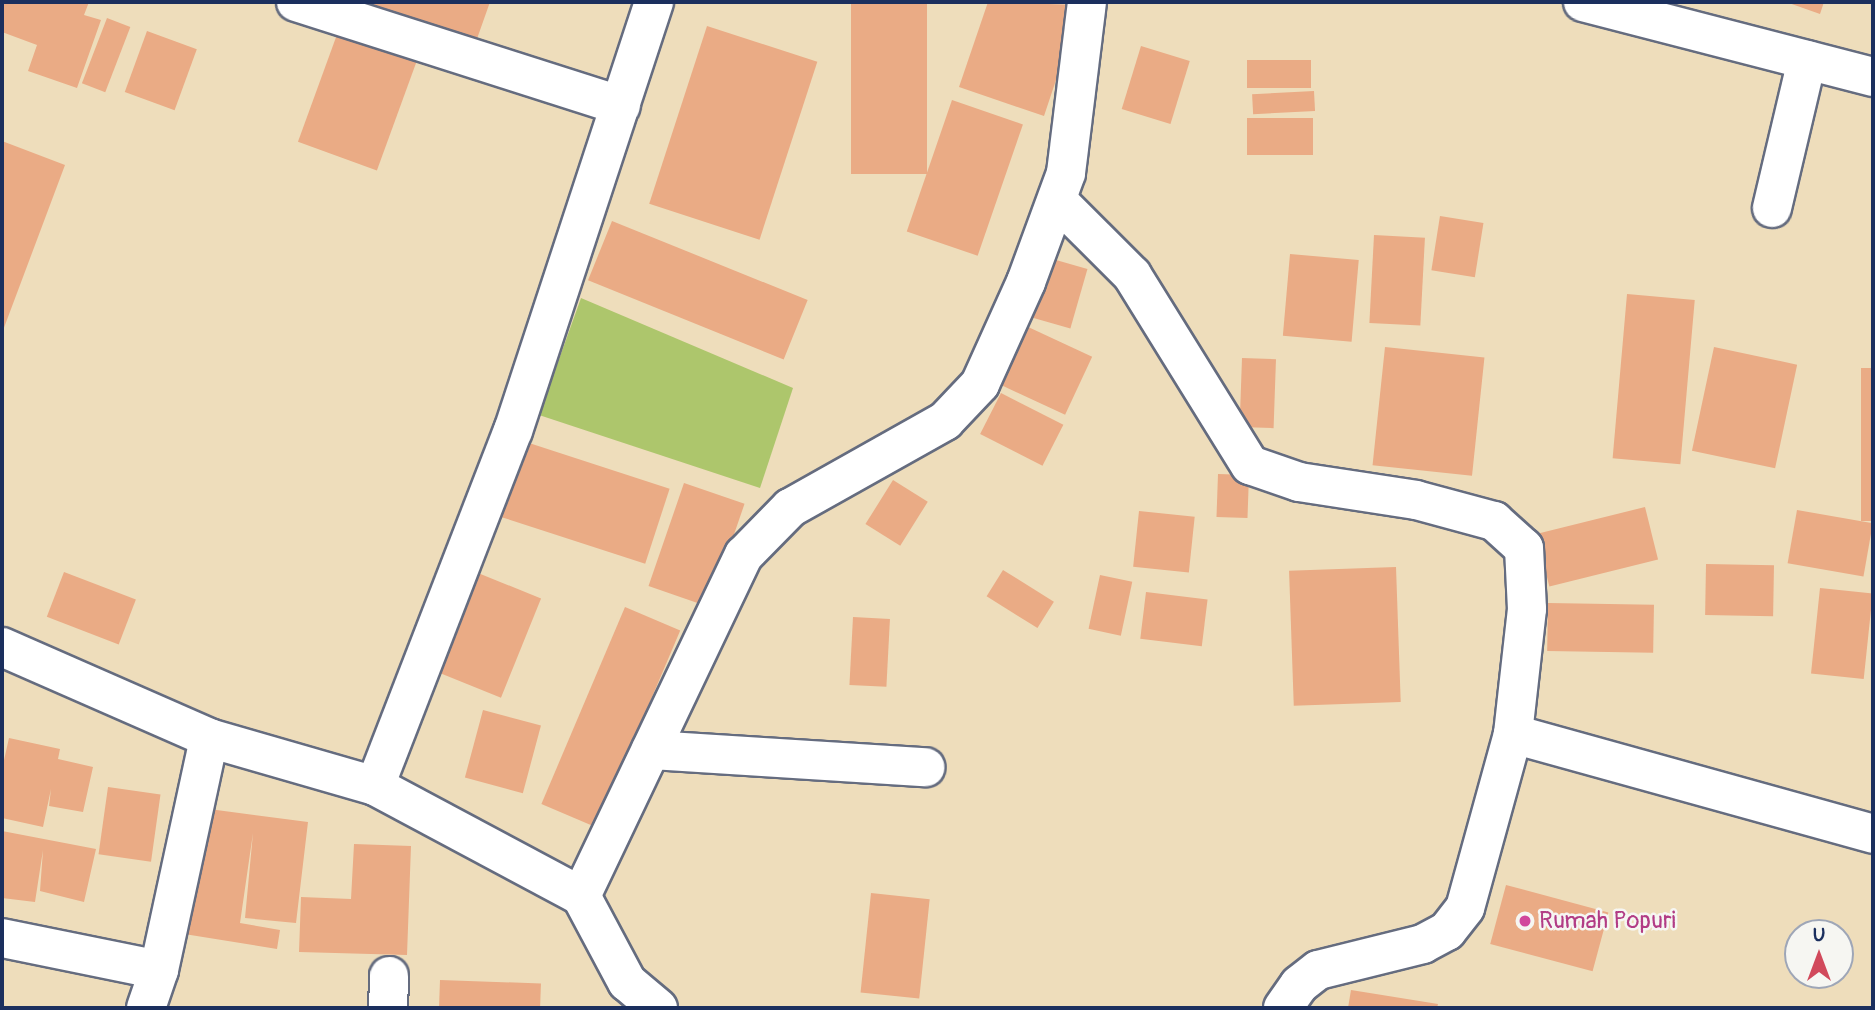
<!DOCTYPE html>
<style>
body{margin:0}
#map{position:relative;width:1875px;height:1010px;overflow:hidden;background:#edb;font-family:Pangolin,sans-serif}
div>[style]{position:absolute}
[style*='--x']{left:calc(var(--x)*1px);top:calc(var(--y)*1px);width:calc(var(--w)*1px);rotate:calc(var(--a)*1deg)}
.green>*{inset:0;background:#adc66c}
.building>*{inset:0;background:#eaab85;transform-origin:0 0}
.roads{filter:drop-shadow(2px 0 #656c7f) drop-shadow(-2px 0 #656c7f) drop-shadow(0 2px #656c7f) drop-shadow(0 -2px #656c7f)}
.minor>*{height:38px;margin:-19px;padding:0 19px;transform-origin:19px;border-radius:19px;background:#fff}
.major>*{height:38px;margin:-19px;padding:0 19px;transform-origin:19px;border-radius:19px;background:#fff}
.dots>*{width:19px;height:19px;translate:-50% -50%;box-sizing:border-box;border:4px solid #f6f6f2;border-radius:50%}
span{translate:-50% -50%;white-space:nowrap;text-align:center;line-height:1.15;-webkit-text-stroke:5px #f6f6f2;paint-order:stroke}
.hotel-label{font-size:24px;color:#b23c85}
.left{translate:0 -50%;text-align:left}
.frame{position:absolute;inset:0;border:4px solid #1b2f5e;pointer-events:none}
.north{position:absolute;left:1784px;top:919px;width:70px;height:70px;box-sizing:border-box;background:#f6f6f2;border:2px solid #9ea6b7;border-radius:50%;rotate:0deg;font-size:19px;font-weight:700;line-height:28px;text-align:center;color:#1b2f5e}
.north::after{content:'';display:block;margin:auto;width:24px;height:32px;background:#d1495b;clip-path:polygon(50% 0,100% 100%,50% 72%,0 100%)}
</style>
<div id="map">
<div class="green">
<i style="clip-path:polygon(581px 298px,793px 388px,760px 488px,539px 415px)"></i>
</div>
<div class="building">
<i style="clip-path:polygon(2px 2px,89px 2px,84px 15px,101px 20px,77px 88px,28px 71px,37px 45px,2px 32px)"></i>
<i style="clip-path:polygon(340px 2px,490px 2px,473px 50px)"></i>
<i style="left:851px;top:2px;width:76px;height:172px"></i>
<i style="clip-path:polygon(988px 2px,1081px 5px,1044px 116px,959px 87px)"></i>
<i style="clip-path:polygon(1786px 2px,1824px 2px,1820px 14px)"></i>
<i style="left:107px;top:18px;width:25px;height:70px;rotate:21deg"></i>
<i style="left:707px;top:26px;width:116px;height:187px;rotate:18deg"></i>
<i style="left:339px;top:29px;width:84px;height:120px;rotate:20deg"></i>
<i style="left:147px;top:31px;width:53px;height:65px;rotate:20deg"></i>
<i style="left:1141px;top:46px;width:51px;height:66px;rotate:17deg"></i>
<i style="left:1247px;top:60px;width:64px;height:28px"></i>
<i style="left:1314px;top:91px;width:20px;height:62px;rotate:87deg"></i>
<i style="left:952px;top:100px;width:75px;height:139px;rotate:19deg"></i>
<i style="left:1247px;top:118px;width:66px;height:37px"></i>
<i style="clip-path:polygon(2px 141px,65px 165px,2px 333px)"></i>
<i style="left:1440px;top:216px;width:44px;height:55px;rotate:9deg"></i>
<i style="left:612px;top:221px;width:211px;height:64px;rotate:22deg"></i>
<i style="left:1374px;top:235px;width:51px;height:88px;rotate:3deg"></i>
<i style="left:1290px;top:254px;width:69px;height:82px;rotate:5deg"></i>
<i style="left:1049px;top:258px;width:40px;height:62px;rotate:16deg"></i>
<i style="left:1627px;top:294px;width:68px;height:165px;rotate:5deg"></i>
<i style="left:1026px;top:326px;width:73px;height:64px;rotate:25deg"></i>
<i style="left:1385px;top:347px;width:100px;height:119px;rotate:6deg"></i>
<i style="left:1714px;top:347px;width:85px;height:106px;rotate:12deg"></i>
<i style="left:1242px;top:358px;width:34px;height:69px;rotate:2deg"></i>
<i style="left:1861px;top:368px;width:12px;height:153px"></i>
<i style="left:1001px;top:393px;width:70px;height:46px;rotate:27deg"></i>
<i style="left:526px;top:442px;width:151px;height:79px;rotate:18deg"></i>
<i style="left:1218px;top:474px;width:31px;height:43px;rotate:2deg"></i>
<i style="left:893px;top:480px;width:41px;height:52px;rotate:32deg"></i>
<i style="left:684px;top:483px;width:64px;height:109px;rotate:19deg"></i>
<i style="left:1645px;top:507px;width:54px;height:112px;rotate:76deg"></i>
<i style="left:1797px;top:510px;width:77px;height:54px;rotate:10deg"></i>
<i style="left:1139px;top:511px;width:56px;height:56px;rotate:6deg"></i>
<i style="left:1706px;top:564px;width:68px;height:51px;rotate:1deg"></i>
<i style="left:1396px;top:567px;width:135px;height:107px;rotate:88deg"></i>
<i style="left:1003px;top:570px;width:60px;height:31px;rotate:32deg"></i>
<i style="left:64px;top:572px;width:77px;height:48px;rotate:21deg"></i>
<i style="left:478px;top:573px;width:68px;height:107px;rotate:22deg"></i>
<i style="left:1100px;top:575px;width:33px;height:55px;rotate:12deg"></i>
<i style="left:1820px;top:588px;width:53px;height:86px;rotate:6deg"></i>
<i style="left:1146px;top:592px;width:62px;height:47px;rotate:7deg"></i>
<i style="left:1548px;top:603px;width:106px;height:48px;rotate:1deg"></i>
<i style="left:625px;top:607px;width:60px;height:214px;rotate:23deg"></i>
<i style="left:853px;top:617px;width:37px;height:68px;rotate:3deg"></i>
<i style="left:483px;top:710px;width:60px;height:70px;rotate:15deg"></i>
<i style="clip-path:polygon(9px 738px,60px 749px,58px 759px,93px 767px,83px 812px,49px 806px,51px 789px,43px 827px,2px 818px,2px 769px)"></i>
<i style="left:108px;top:787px;width:53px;height:68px;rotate:8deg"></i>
<i style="clip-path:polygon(194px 807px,308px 822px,296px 923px,245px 918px,253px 833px,240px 923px,280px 930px,277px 949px,178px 933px)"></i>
<i style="clip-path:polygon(2px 831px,96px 849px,84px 902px,40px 891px,43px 850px,35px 902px,2px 898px)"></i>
<i style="clip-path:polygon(354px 844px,411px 846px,407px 955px,299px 952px,301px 897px,351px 899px)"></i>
<i style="left:1506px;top:885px;width:106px;height:61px;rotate:15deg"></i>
<i style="left:871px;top:893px;width:59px;height:100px;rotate:6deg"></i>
<i style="left:440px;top:980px;width:101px;height:28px;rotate:2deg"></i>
<i style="clip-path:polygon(1351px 990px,1438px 1004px,1437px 1008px,1348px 1008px)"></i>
</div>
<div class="roads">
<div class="minor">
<i style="--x:296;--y:2;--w:341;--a:17.7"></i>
<i style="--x:1057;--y:200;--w:106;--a:45"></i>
<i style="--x:1132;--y:275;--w:224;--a:58.2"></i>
<i style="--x:1250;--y:465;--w:52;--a:19.1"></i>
<i style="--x:1299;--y:482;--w:118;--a:8.7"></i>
<i style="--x:1416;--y:500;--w:81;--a:15.1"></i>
<i style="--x:1494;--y:521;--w:40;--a:42"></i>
<i style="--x:1524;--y:548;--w:61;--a:87.2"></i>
<i style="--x:1527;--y:609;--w:126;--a:96.4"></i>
<i style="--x:1513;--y:734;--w:180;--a:105.4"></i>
<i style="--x:1465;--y:908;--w:29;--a:128"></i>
<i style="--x:1447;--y:931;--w:27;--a:152"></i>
<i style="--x:1423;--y:944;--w:108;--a:166.1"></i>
<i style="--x:1318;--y:970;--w:24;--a:142"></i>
<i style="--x:1299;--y:985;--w:28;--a:125"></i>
<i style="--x:1772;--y:208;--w:152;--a:-76.7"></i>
<i style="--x:2;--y:647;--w:226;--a:23.7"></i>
<i style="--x:1513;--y:734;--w:374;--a:15.5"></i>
<i style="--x:651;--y:750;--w:275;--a:3.6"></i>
<i style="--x:375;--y:786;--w:381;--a:-68.8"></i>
<i style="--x:513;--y:431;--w:452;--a:-71.8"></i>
<i style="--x:2;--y:938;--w:160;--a:11.5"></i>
<i style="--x:146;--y:1008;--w:40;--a:-71.1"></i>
<i style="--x:159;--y:970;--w:237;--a:-77.8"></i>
<i style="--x:209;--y:738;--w:173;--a:16.1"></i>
<i style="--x:375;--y:786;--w:234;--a:28.1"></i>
<i style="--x:388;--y:1008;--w:32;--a:-88"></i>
<i style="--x:658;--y:1008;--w:40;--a:-140"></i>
<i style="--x:627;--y:982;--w:98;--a:-118.1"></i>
<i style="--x:581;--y:896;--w:378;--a:-64.5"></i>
<i style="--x:744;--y:555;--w:66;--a:-45.6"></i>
<i style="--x:790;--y:508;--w:178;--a:-29.3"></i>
<i style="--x:945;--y:421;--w:51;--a:-46.6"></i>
<i style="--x:980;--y:384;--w:112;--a:-65.7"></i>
<i style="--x:1026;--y:282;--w:116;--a:-69.8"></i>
<i style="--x:1066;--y:173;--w:172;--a:-83"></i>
</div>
<div class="major">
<i style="--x:1583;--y:2;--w:300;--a:14.5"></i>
</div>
</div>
<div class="dots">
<i style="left:1525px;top:921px;background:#d1479c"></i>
</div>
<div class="hotel-label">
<span class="left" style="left:1539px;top:921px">Rumah Popuri</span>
</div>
<div class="frame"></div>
<div class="north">U</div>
</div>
